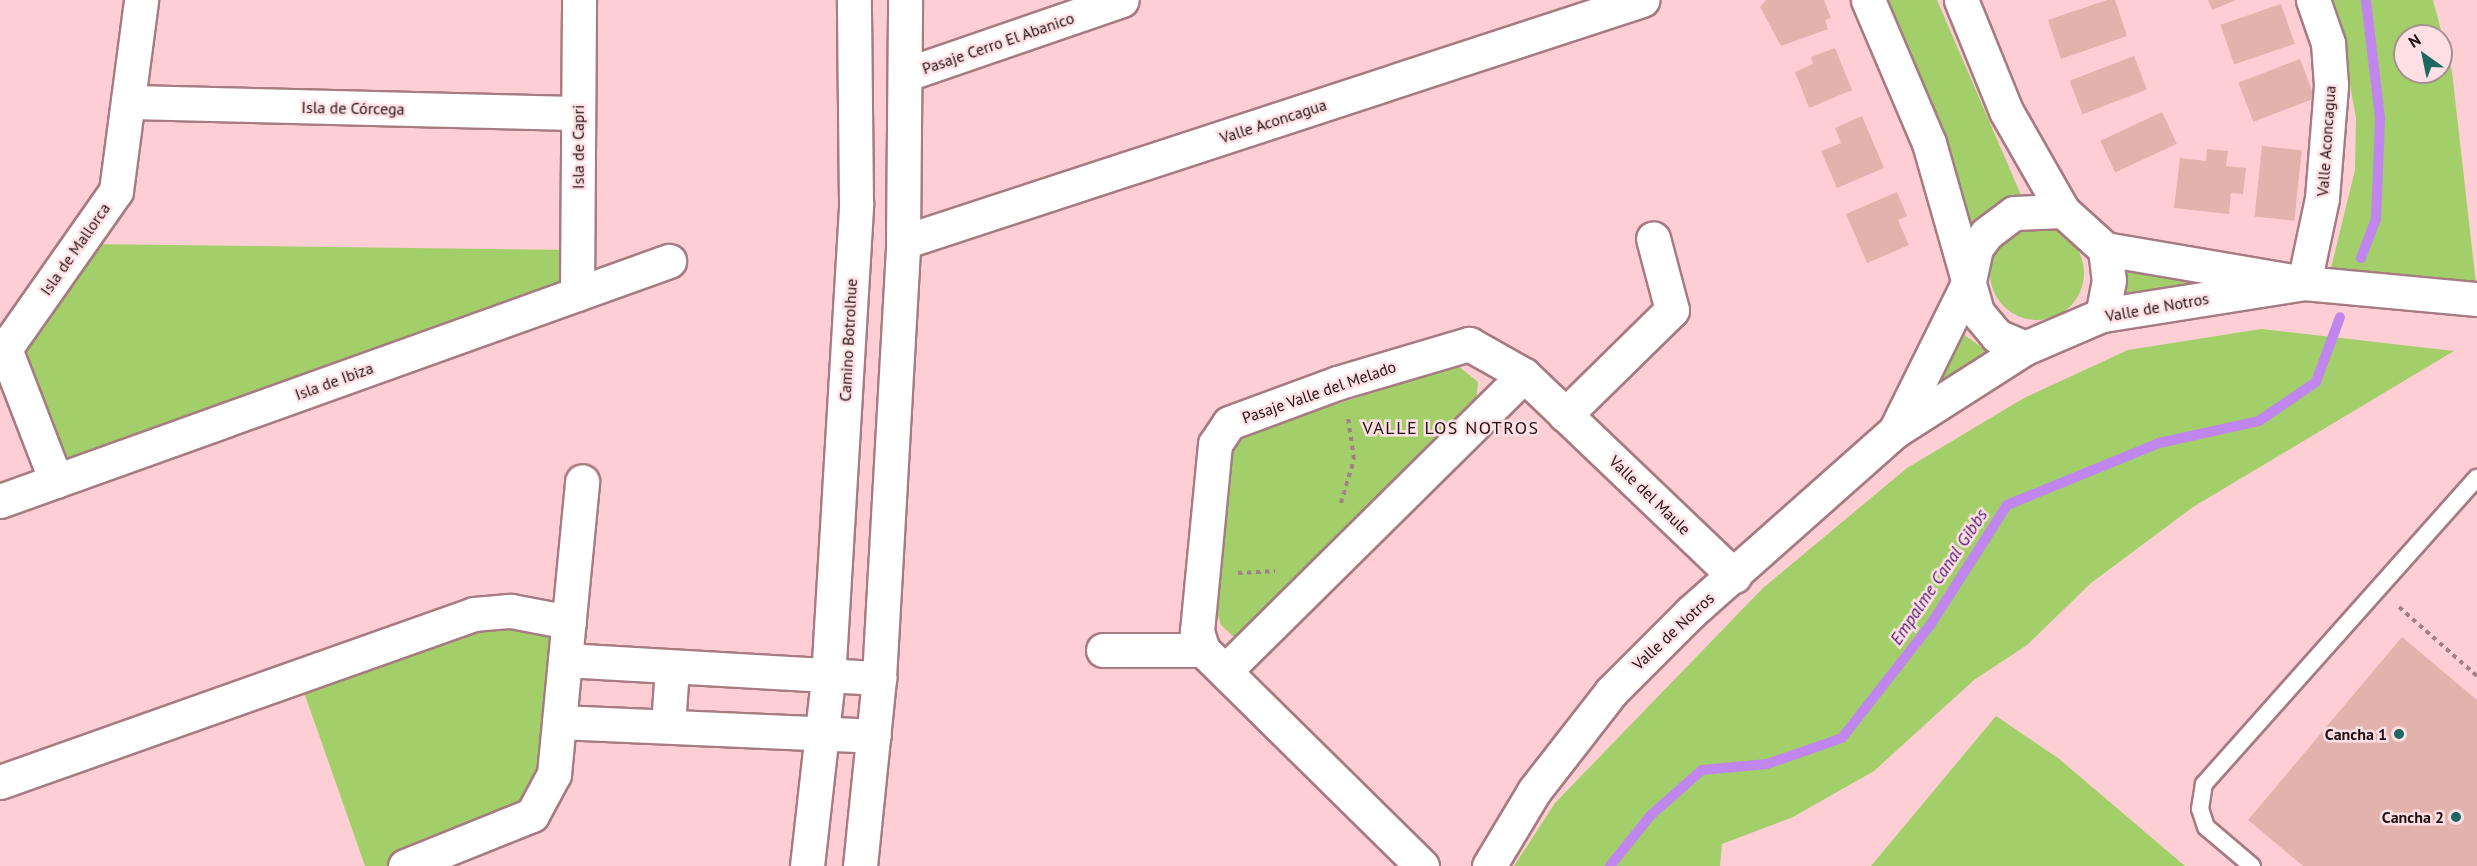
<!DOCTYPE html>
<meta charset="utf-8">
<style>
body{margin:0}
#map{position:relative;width:2477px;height:866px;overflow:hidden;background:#fdced4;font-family:"PT Sans",sans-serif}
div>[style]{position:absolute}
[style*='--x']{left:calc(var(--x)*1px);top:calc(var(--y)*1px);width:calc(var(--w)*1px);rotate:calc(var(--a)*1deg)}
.green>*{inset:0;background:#a2cf69}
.round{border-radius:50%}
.stream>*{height:10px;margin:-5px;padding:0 5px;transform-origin:5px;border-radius:5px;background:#c086ed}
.building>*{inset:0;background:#e1b3ac;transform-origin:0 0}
.path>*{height:4px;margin-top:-2px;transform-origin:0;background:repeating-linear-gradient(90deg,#a28085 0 4.5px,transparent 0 9px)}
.roads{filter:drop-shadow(2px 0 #a67b81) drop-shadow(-2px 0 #a67b81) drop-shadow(0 2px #a67b81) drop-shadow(0 -2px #a67b81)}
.service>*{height:16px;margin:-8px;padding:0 8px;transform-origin:8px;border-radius:8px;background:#fff}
.minor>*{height:33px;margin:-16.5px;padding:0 16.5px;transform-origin:16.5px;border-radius:16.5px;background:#fff}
.tertiary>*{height:33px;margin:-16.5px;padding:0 16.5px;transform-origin:16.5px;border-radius:16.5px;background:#fff}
.dots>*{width:16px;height:16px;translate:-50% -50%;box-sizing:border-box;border:3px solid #fee0e4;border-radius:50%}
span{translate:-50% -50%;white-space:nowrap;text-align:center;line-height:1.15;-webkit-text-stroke:5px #fee0e4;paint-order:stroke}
.street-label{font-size:16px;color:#221215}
.poi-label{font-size:16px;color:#221215;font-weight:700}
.right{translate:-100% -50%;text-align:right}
.neighbourhood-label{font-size:18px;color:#221215;letter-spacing:1.5px}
.water-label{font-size:18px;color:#501772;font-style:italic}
.north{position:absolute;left:2393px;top:24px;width:60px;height:60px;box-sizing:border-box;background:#fee0e4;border:2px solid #a68e91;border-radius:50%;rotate:327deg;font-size:16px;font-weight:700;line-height:24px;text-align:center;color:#221215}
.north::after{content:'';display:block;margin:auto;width:21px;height:27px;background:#1c6863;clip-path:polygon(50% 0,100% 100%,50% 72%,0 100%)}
</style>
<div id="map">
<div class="green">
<i style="clip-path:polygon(1889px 0,1937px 0,2024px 202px,1974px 230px)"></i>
<i style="clip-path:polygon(evenodd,2326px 0,2433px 0,2452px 72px,2476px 284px,2331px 268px,2355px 170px,2356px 118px,2344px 52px,2326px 0,2405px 36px,2441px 36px,2441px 72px,2405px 72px,2405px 36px)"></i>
<i class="round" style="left:1990px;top:226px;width:94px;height:94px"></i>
<i style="clip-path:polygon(82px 244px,575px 250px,574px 292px,58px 477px,7px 350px)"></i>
<i style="clip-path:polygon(2127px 258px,2196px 283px,2122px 300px)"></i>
<i style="clip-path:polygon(2261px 329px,2454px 351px,2193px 507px,2091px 583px,2027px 645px,1974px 680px,1874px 771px,1793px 817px,1722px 844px,1720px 866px,1514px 866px,1555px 803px,1763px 588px,1907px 468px,2024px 398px,2128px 350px)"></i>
<i style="clip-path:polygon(1959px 331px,1991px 354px,1931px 394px)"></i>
<i style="clip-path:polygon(1457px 365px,1478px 382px,1476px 402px,1256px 630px,1234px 637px,1221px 625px,1216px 609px,1222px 482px,1237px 444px,1251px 432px)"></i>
<i style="clip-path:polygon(474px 616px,567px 624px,530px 814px,399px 866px,365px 866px,299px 678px)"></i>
<i style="clip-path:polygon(1996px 716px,2058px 758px,2185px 866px,1871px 866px)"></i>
</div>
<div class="stream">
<i style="--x:2361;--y:258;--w:42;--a:-69"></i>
<i style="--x:2376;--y:219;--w:101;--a:-87.7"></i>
<i style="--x:2380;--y:118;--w:119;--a:-96.8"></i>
<i style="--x:1610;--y:866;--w:64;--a:-51.3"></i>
<i style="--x:1650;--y:816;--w:69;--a:-41.5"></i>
<i style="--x:1702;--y:770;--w:65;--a:-5.3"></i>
<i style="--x:1767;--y:764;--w:79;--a:-19.1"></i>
<i style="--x:1842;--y:738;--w:145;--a:-52"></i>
<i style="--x:1931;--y:624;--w:141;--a:-57.4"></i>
<i style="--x:2007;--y:505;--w:164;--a:-22.2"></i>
<i style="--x:2159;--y:443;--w:102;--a:-12.4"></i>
<i style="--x:2259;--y:421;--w:69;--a:-34.4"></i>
<i style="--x:2316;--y:382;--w:69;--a:-69.7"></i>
</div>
<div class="building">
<i style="clip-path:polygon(1766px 0,1824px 0,1831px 18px,1825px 20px,1828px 29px,1781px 46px,1760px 7px)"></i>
<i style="clip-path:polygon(2107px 0,2115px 0,2127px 36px,2061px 59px,2048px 20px)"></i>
<i style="clip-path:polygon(2208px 0,2236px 0,2212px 10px)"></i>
<i style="left:2281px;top:4px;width:42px;height:64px;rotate:71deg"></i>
<i style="clip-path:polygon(1835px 48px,1852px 90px,1809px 108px,1795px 72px,1813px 64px,1811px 57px)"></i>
<i style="left:2134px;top:56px;width:36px;height:69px;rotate:69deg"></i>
<i style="left:2300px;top:59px;width:42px;height:66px;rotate:69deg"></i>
<i style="left:2162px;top:112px;width:35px;height:68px;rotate:65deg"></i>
<i style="clip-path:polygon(1862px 116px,1884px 168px,1837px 188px,1821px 151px,1841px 143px,1835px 128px)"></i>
<i style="left:2262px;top:146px;width:40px;height:71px;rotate:6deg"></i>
<i style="clip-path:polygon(2207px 149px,2228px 151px,2226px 166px,2246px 168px,2243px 194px,2231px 193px,2229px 214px,2174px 208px,2180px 158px,2206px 161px)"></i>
<i style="clip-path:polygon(1897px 192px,1907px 216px,1898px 220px,1909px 245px,1867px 263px,1846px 214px)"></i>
<i style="clip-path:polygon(2402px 637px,2477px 700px,2477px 866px,2303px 866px,2248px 820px)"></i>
</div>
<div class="path">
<i style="--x:1341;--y:503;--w:46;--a:-73.5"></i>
<i style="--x:1354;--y:459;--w:41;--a:-98.3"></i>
<i style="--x:1238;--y:573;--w:37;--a:-3"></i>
<i style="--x:2399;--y:607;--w:104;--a:41.5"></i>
</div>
<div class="roads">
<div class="service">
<i style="--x:2252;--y:866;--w:60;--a:-139.7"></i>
<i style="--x:2206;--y:827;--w:19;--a:-108"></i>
<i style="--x:2200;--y:809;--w:25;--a:-81"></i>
<i style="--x:2204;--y:784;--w:410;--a:-48.3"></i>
</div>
<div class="minor">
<i style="--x:1868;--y:0;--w:155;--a:66.9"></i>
<i style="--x:1929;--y:143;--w:176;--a:74.1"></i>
<i style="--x:1977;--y:312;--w:31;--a:50"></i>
<i style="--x:1997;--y:336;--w:30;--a:23"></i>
<i style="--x:1961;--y:0;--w:120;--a:67.9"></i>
<i style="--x:2006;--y:111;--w:115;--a:60.3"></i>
<i style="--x:2063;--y:211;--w:57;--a:42.1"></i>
<i style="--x:2105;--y:249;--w:31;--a:83"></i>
<i style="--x:2109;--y:280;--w:36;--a:101"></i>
<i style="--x:907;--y:74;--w:227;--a:-19"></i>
<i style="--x:128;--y:102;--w:450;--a:1.4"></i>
<i style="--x:903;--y:242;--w:778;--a:-18.13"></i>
<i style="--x:2105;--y:249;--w:202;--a:9.7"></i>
<i style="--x:2304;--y:283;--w:174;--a:5.3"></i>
<i style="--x:2304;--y:283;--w:87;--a:-78"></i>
<i style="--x:2322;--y:198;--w:113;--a:-85.4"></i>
<i style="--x:2331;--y:85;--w:42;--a:-94.1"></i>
<i style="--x:2328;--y:43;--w:46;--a:-109.2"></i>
<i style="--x:577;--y:294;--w:294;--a:-89.6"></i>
<i style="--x:1565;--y:415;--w:150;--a:-44.5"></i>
<i style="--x:1672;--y:310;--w:74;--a:-104.8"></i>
<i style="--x:1895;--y:431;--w:167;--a:-63.7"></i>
<i style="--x:1969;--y:281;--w:34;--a:-78"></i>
<i style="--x:1976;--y:248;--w:17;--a:-54"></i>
<i style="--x:1986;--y:234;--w:35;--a:-37"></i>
<i style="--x:2014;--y:213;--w:49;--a:-2.3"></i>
<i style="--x:56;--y:481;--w:142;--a:-111.1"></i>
<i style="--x:5;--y:349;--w:193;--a:-54.9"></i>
<i style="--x:116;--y:191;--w:193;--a:-82.5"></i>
<i style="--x:0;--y:501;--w:711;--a:-19.74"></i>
<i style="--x:1103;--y:650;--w:100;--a:0"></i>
<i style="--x:565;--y:660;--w:315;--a:3.3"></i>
<i style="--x:1226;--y:670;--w:419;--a:-44.7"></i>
<i style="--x:559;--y:722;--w:315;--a:2.5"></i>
<i style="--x:668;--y:726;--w:58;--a:-86.1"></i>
<i style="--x:0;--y:782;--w:503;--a:-19.52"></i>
<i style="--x:474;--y:614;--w:37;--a:-5"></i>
<i style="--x:511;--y:611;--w:59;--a:10.7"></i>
<i style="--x:405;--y:866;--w:137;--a:-21.9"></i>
<i style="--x:532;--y:815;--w:47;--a:-61.8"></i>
<i style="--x:554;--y:774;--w:294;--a:-84.5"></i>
<i style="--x:1422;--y:866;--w:308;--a:-135.4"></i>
<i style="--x:1203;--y:650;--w:20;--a:-108"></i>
<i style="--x:1197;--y:631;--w:188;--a:-84.5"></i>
<i style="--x:1215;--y:444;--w:25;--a:-56"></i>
<i style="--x:1229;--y:423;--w:115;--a:-20.3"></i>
<i style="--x:1337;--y:383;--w:138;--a:-16.5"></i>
<i style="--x:1469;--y:344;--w:63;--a:29.4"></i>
<i style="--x:1524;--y:375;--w:291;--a:43.7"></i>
<i style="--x:1489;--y:866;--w:87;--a:-59"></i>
<i style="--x:1534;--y:791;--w:125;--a:-52.1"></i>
<i style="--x:1611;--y:692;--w:113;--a:-45"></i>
<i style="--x:1691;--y:612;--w:273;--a:-41.6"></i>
<i style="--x:1895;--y:431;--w:154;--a:-32.6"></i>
<i style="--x:2025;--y:348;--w:84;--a:-23.2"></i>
<i style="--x:2102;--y:315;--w:205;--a:-9"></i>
</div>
<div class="tertiary">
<i style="--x:807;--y:866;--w:188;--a:-83.6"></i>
<i style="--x:828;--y:679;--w:477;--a:-86.6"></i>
<i style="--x:856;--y:203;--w:203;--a:-90.6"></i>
<i style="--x:860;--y:866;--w:189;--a:-84.2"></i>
<i style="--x:879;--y:678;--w:437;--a:-86.8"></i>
<i style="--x:903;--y:242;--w:242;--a:-89.5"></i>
</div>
</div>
<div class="dots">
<i style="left:2399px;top:734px;background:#1c6863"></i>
<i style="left:2456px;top:817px;background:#1c6863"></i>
</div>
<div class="street-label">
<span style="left:998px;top:43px;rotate:-19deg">Pasaje Cerro El Abanico</span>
<span style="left:353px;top:108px;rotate:1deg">Isla de Córcega</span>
<span style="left:1273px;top:121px;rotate:-18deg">Valle Aconcagua</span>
<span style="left:2326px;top:141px;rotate:-86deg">Valle Aconcagua</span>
<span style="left:578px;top:147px;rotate:-90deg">Isla de Capri</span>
<span style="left:75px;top:249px;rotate:-55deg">Isla de Mallorca</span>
<span style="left:2157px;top:307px;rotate:-10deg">Valle de Notros</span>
<span style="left:848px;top:340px;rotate:-87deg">Camino Botrolhue</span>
<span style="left:334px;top:381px;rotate:-20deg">Isla de Ibiza</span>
<span style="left:1319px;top:392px;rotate:-19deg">Pasaje Valle del Melado</span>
<span style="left:1650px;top:495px;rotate:44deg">Valle del Maule</span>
<span style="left:1673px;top:631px;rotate:-43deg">Valle de Notros</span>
</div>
<div class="poi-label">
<span class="right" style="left:2387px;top:734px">Cancha 1</span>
<span class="right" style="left:2444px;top:817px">Cancha 2</span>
</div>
<div class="neighbourhood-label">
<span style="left:1451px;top:428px">VALLE LOS NOTROS</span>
</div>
<div class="water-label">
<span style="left:1939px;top:577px;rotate:-56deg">Empalme Canal Gibbs</span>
</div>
<div class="north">N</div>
</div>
